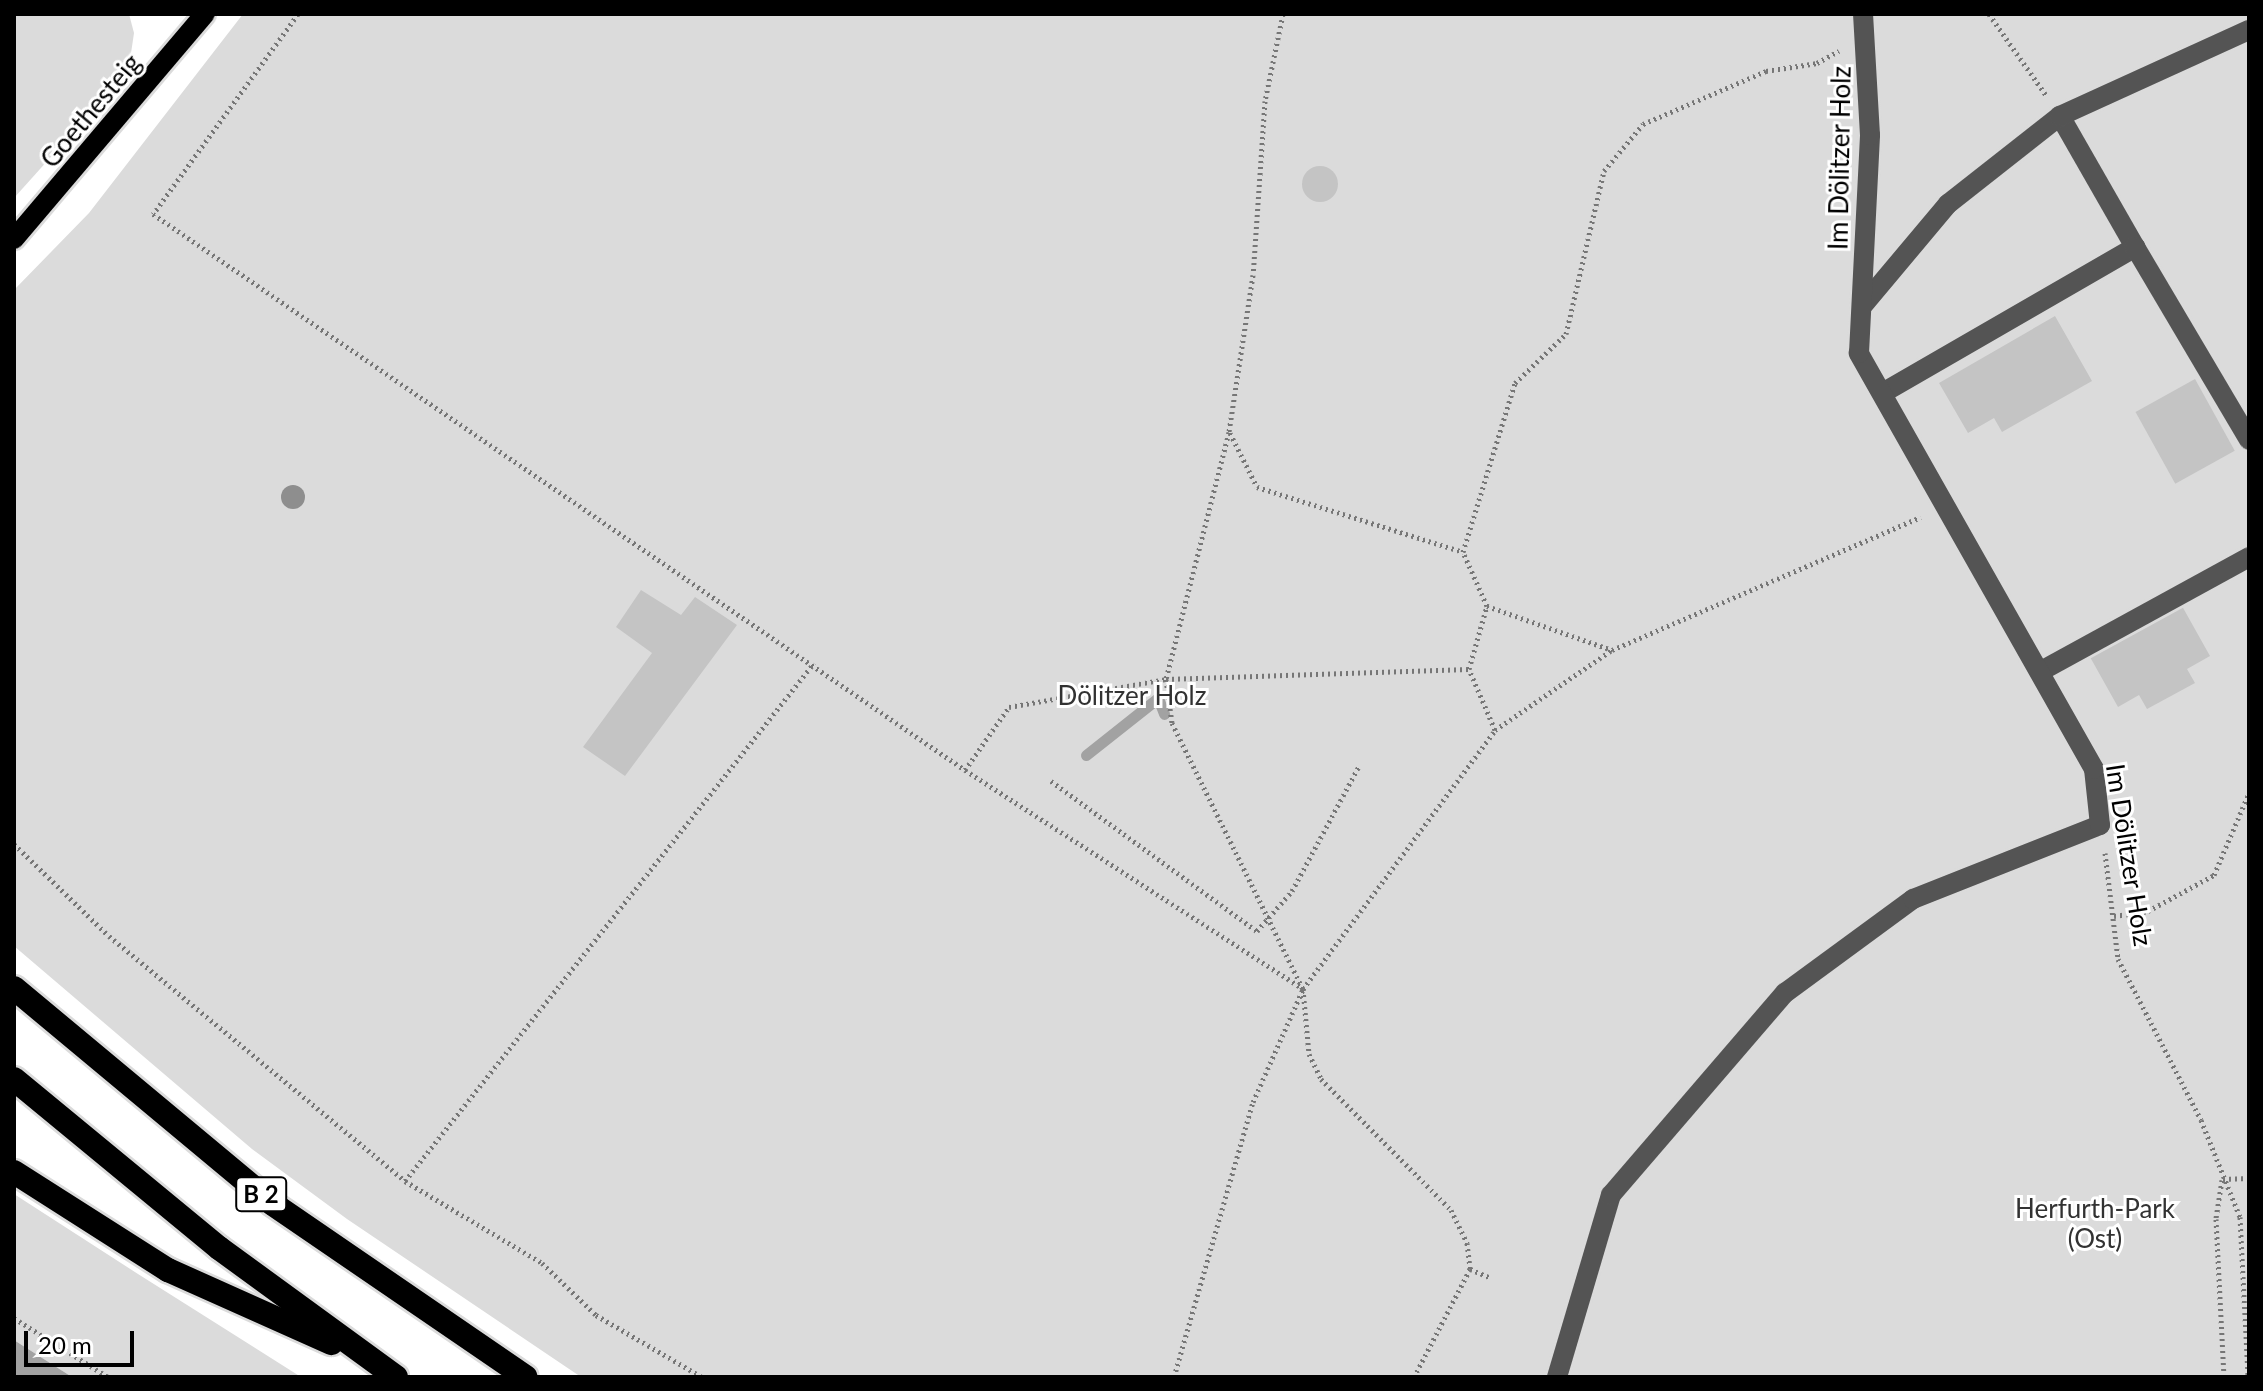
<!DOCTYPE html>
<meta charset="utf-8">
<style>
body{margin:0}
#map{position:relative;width:2263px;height:1391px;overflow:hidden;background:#fff;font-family:Lato,sans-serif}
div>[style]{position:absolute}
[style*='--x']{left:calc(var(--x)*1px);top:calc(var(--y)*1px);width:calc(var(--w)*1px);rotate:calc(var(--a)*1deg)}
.green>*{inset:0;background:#dbdbdb}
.water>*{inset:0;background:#a2a2a2}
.stream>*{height:11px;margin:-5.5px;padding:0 5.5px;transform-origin:5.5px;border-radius:5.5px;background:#a2a2a2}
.building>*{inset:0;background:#c4c4c4;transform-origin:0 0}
.round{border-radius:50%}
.path>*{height:5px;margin-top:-2.5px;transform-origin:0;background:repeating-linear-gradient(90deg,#767676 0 2px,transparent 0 6px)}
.roads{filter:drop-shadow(2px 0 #dbdbdb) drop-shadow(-2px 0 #dbdbdb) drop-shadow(0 2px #dbdbdb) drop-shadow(0 -2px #dbdbdb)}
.minor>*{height:20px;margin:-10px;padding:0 10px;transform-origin:10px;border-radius:10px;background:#545454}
.major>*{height:20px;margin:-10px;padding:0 10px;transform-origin:10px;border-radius:10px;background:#000}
.highway>*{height:24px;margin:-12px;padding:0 12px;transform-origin:12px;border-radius:12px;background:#000}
.trees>*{width:24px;height:24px;margin:-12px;border-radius:50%;background:#8e8e8e}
span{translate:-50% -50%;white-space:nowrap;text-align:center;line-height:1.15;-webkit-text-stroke:6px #fff;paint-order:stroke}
.shield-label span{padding:2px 6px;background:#fff;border:2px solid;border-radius:6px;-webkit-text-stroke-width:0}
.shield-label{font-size:24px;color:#000;font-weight:700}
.street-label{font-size:26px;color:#000}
.park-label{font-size:26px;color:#323232}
.frame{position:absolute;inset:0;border:16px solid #000;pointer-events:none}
.scale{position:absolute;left:24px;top:1331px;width:110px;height:36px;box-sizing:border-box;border:4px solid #000;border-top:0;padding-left:10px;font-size:24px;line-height:28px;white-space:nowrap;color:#000;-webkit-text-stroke:6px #fff;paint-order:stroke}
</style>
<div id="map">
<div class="green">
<i style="clip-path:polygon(14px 14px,129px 14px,134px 33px,130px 60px,111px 90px,14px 198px)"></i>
<i style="clip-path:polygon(243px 14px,2249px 14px,2249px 1377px,581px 1377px,347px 1219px,252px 1149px,14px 946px,14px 290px,89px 213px)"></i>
<i style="clip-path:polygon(14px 1194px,138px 1274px,301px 1377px,72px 1377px,14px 1340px)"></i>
</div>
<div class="water">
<i style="clip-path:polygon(14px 1340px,72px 1377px,14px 1377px)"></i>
</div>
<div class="stream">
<i style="--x:1086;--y:755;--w:92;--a:-38.4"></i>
<i style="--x:1158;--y:698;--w:17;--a:69"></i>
</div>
<div class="building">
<i class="round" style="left:1302px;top:166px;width:36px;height:36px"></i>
<i style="clip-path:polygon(2055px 316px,2092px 381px,2002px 432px,1994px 418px,1968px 433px,1939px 383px)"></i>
<i style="left:2195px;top:379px;width:82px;height:68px;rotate:61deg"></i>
<i style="clip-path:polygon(641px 590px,681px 615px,695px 597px,737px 625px,625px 776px,583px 747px,652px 653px,616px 627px)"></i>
<i style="clip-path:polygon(2182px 606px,2210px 656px,2187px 669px,2195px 683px,2147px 709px,2139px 695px,2118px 707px,2090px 657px)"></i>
</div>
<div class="path">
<i style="--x:298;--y:14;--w:247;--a:125.9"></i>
<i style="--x:153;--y:214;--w:984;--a:34.4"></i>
<i style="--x:965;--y:770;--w:403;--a:32.9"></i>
<i style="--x:1283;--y:14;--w:89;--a:101.7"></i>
<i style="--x:1265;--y:101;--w:174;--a:93.9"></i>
<i style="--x:1253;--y:275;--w:159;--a:98.7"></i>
<i style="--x:1229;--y:432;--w:255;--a:104.3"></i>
<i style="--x:1166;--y:679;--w:44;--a:82.2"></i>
<i style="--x:1172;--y:723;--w:297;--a:63.8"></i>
<i style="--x:1303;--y:989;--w:65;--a:84.7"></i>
<i style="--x:1309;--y:1054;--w:28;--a:64"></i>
<i style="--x:1321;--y:1079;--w:185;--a:45.2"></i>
<i style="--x:1451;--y:1210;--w:37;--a:64"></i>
<i style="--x:1467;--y:1243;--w:26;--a:83"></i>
<i style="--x:1470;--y:1269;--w:122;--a:117.4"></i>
<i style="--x:1989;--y:14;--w:99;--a:54.9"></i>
<i style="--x:1230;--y:433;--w:60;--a:63.4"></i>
<i style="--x:1257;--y:487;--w:216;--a:17.5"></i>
<i style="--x:1487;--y:606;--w:133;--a:19.4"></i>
<i style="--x:1495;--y:730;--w:66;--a:-113.1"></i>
<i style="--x:1469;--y:669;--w:66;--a:-74.1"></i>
<i style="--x:1487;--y:606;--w:59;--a:-114"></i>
<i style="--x:1463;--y:552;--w:177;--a:-72.9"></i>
<i style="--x:1515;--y:383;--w:71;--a:-43.9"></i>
<i style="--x:1566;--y:334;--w:167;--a:-76.9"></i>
<i style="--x:1604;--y:171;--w:61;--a:-50.3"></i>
<i style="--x:1643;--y:124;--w:134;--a:-23.3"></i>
<i style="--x:1766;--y:71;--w:52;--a:-8.9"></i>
<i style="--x:1817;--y:63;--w:25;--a:-29"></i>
<i style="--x:965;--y:770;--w:77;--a:-55.1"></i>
<i style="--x:1009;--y:707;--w:159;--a:-10.1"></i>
<i style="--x:1166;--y:679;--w:303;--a:-1.9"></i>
<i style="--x:1051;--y:781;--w:255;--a:36.1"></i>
<i style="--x:1257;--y:931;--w:53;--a:-48.8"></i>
<i style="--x:1292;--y:891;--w:142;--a:-61.8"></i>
<i style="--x:14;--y:844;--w:132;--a:44.1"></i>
<i style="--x:109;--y:936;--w:384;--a:39.6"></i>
<i style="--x:405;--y:1181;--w:160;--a:30.9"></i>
<i style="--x:542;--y:1263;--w:75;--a:43.9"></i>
<i style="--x:596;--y:1315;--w:123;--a:30.3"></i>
<i style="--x:2105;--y:853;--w:107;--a:83"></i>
<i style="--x:2118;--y:959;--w:181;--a:62.7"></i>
<i style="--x:2201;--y:1120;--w:105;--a:68.1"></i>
<i style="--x:2240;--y:1217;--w:160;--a:87.1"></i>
<i style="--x:2114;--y:916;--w:34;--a:-8"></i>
<i style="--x:2148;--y:911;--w:75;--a:-28.6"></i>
<i style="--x:2214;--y:875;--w:89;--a:-66.9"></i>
<i style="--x:2223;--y:1179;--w:26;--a:-2"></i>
<i style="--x:2222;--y:1180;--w:39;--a:99"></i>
<i style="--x:2216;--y:1219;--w:158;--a:87.1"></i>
<i style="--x:405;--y:1181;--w:660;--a:-51.71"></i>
<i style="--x:1470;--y:1269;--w:21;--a:23"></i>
<i style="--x:14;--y:1318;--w:111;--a:32.1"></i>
<i style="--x:1174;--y:1377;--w:286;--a:-74"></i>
<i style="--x:1253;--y:1102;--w:124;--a:-66.1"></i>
<i style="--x:1303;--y:989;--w:322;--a:-53.4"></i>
<i style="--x:1495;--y:730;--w:142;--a:-34.4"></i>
<i style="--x:1612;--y:650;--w:336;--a:-23.3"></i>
</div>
<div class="roads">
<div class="minor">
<i style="--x:2060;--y:116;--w:151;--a:60.2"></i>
<i style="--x:1864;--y:304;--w:131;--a:-50"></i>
<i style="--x:1948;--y:204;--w:142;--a:-38.2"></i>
<i style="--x:2060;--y:116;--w:208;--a:-24.5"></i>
<i style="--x:1886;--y:391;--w:288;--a:-30"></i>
<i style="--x:2135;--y:247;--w:224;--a:59.4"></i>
<i style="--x:2043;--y:670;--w:235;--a:-28.7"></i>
<i style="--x:1557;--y:1377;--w:190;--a:-73.5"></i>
<i style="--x:1611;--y:1195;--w:267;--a:-49.3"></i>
<i style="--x:1785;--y:993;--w:159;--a:-36.3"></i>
<i style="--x:1913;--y:899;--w:201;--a:-21.6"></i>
<i style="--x:2100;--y:825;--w:56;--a:-96.1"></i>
<i style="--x:2094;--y:769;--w:478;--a:-119.5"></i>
<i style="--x:1859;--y:353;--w:218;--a:-87.1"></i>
<i style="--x:1870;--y:135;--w:121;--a:-93.3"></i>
</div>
<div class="major">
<i style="--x:14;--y:239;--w:295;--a:-49.7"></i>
</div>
<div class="highway">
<i style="--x:14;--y:988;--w:337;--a:39.8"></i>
<i style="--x:273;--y:1204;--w:306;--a:34.4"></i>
<i style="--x:14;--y:1079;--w:266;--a:39.5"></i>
<i style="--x:219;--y:1248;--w:219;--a:36.1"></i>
<i style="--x:14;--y:1172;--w:183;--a:32.5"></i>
<i style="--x:168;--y:1270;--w:179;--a:24.1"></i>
</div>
</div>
<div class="trees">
<i style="left:293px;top:497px"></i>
</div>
<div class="shield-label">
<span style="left:261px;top:1194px">B 2</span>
</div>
<div class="street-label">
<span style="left:91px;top:111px;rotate:-50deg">Goethesteig</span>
<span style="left:1840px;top:158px;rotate:-89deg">Im Dölitzer Holz</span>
<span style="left:2129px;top:855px;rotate:81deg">Im Dölitzer Holz</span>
</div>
<div class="park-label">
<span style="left:1132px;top:696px">Dölitzer Holz</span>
<span style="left:2095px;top:1224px">Herfurth-Park<br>(Ost)</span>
</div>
<div class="frame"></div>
<div class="scale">20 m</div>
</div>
